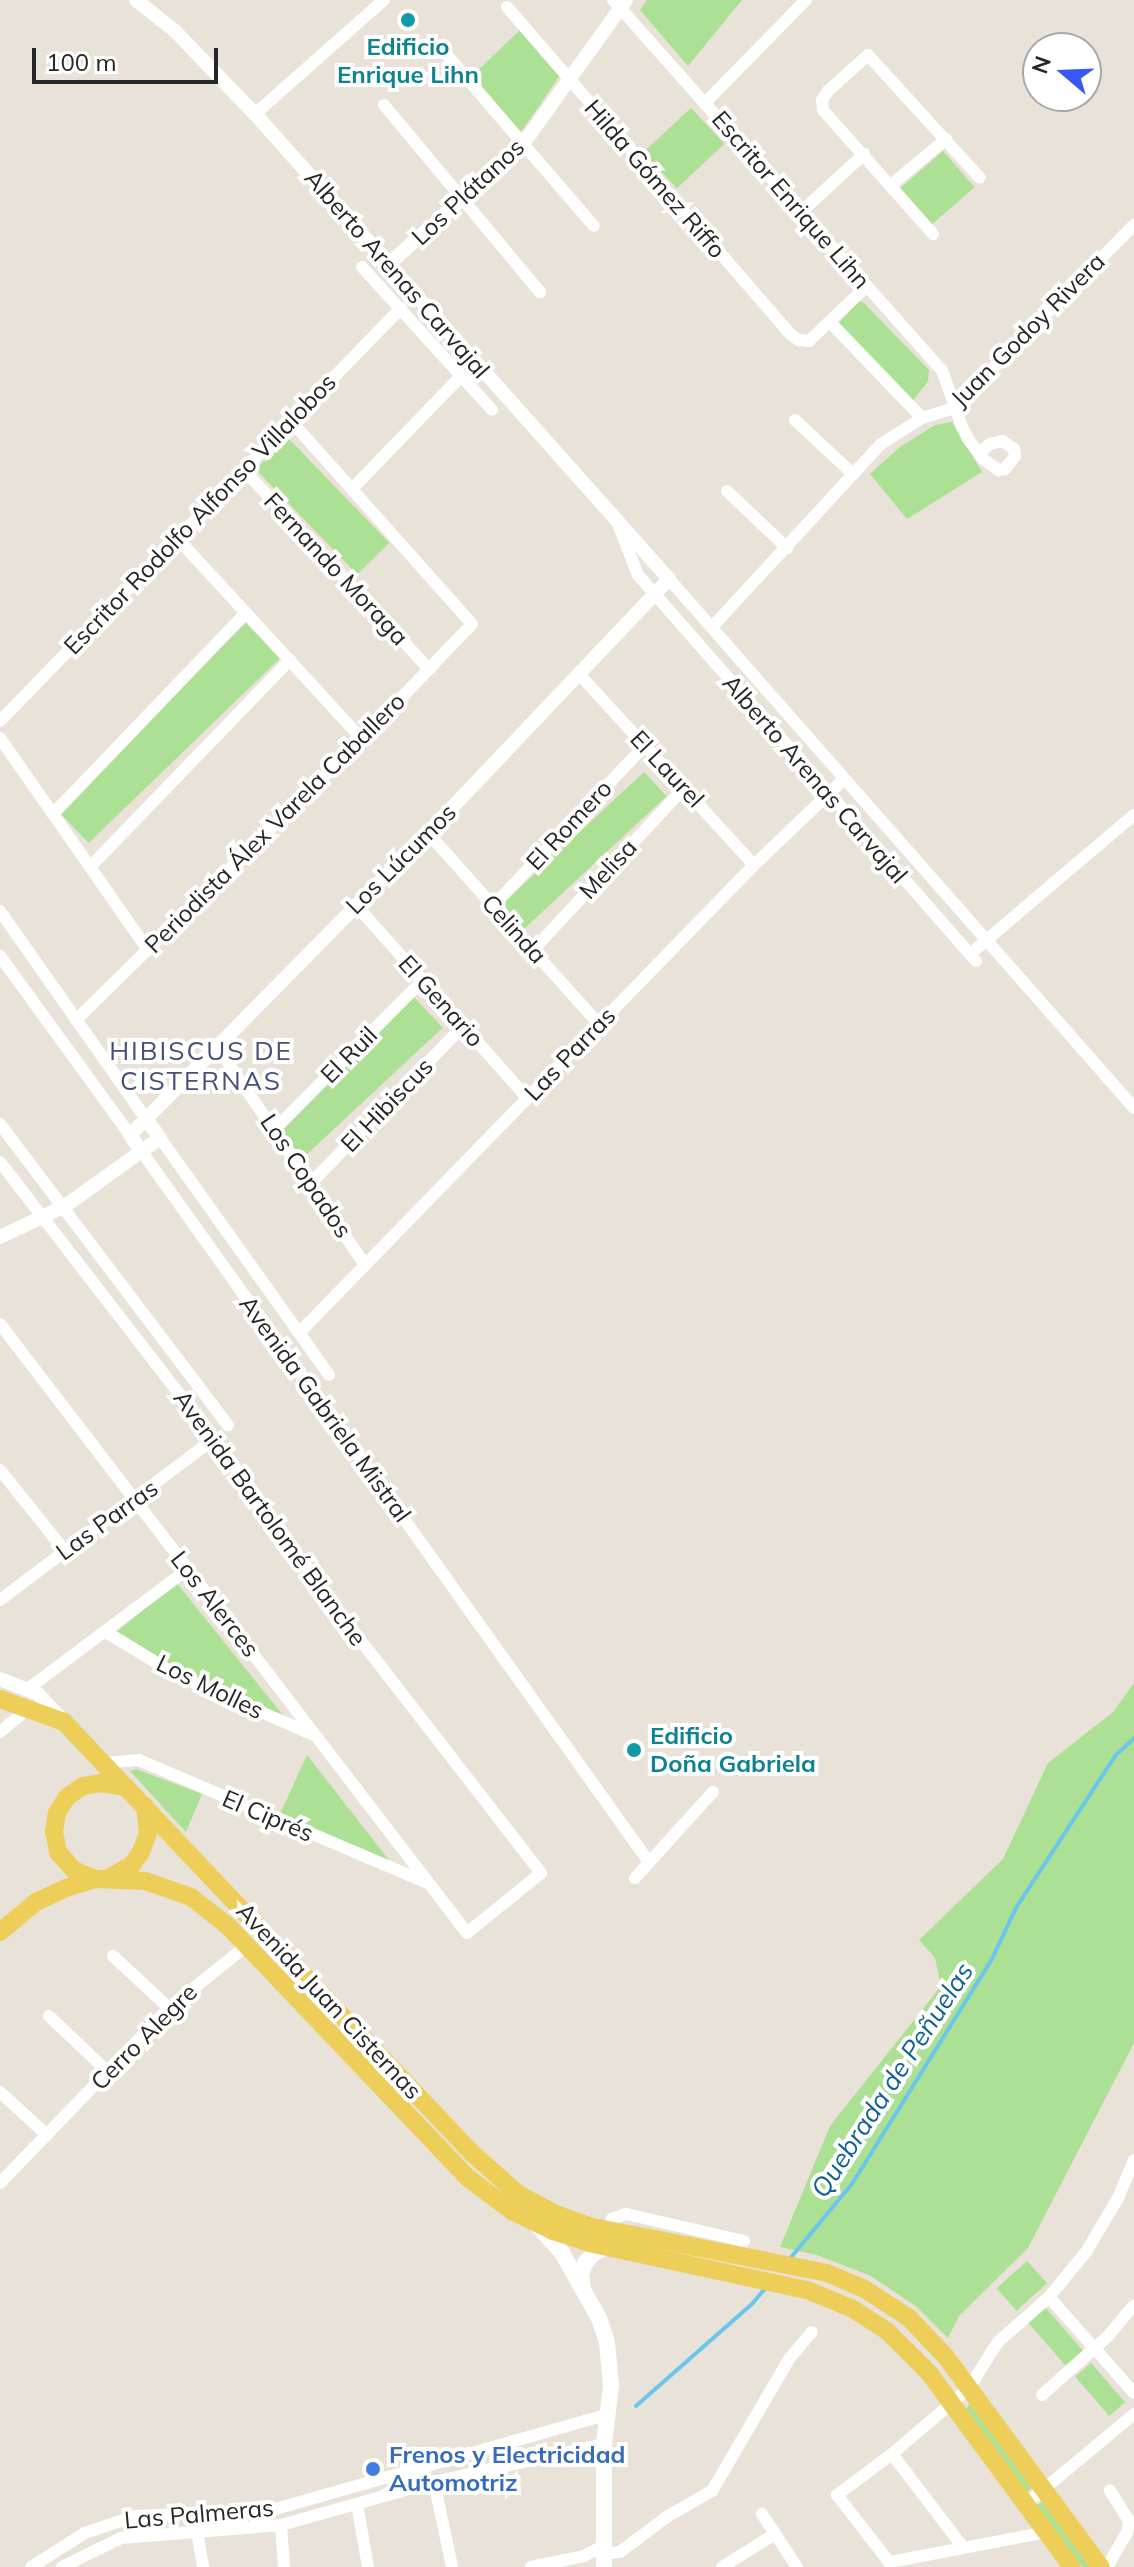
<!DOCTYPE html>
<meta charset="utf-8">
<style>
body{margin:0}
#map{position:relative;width:1134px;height:2567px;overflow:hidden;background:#e9e2d8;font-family:Mulish,sans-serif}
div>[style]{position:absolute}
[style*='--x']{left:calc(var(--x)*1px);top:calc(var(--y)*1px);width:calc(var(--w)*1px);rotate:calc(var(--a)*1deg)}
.green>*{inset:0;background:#ace094;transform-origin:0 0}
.stream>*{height:4px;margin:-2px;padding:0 2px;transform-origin:2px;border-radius:2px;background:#6ac6eb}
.minor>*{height:12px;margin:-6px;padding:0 6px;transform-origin:6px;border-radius:6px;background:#fff}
.tertiary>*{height:14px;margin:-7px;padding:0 7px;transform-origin:7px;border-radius:7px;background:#fff}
.secondary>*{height:16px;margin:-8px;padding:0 8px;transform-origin:8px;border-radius:8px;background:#fff}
.primary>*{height:18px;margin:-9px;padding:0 9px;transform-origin:9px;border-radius:9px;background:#edce59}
.dots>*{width:22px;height:22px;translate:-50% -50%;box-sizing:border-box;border:4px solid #fff;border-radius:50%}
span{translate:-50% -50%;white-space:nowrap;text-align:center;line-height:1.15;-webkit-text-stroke:8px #fff;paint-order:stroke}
.culture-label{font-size:24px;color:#0d838f;font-weight:700}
.left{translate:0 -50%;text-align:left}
.street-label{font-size:24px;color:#262626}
.shop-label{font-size:24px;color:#366cbe;font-weight:700}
.neighbourhood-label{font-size:26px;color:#484f75;letter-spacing:2px}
.water-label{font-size:26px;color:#0f6292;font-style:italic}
.north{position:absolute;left:1022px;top:32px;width:80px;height:80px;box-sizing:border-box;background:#fff;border:2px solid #a8a8a8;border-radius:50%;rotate:289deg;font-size:22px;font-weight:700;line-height:32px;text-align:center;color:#262626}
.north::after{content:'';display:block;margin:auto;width:28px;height:36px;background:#3857f6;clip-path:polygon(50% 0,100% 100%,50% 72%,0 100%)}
.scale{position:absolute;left:32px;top:48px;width:186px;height:36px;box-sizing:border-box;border:4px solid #262626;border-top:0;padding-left:10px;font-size:24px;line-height:28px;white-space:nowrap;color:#262626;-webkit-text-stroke:6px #fff;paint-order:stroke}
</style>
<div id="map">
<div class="green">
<i style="clip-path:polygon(647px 0,742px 0,688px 66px,640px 10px)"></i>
<i style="clip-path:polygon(520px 30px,561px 74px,521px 132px,471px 77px)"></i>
<i style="left:691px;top:108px;width:49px;height:65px;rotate:47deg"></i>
<i style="left:943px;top:151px;width:48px;height:64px;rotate:49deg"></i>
<i style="clip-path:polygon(858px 301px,863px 302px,929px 370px,928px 381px,912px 402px,837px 325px)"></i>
<i style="clip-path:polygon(952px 422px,982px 472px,907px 519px,870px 474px,900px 447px,935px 425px)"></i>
<i style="left:288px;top:438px;width:146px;height:45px;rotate:46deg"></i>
<i style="left:246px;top:623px;width:49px;height:266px;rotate:46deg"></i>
<i style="left:644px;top:772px;width:33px;height:196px;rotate:47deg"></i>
<i style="left:414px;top:997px;width:42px;height:190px;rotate:47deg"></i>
<i style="clip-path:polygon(176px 1582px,286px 1719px,172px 1676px,113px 1635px)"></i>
<i style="clip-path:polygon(1134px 1683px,1134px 2043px,1028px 2248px,959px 2316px,948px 2338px,917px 2307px,871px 2276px,817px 2255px,780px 2247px,830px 2126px,941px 1986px,935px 1958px,919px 1940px,1003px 1859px,1048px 1763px,1113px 1712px)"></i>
<i style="clip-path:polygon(307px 1755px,392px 1864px,279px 1816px)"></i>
<i style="clip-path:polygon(136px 1769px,202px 1794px,186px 1832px,130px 1771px)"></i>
<i style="left:1027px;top:2261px;width:30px;height:41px;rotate:48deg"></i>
<i style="left:1045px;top:2307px;width:58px;height:23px;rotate:49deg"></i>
<i style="left:1091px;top:2363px;width:52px;height:21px;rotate:49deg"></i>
<i style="clip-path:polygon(970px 2404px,1032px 2488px,1027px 2492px,965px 2410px)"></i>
<i style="left:1043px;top:2501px;width:83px;height:8px;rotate:53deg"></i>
</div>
<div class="stream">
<i style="--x:788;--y:2261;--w:100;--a:-50.3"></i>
<i style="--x:852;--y:2184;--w:265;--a:-58.1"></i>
<i style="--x:992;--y:1959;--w:56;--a:-64.8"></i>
<i style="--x:1016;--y:1908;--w:181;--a:-56.9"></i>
<i style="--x:1115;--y:1756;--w:26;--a:-43"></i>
<i style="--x:636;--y:2406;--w:154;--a:-41.3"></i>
<i style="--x:752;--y:2304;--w:23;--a:-50"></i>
</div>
<div class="minor">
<i style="--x:613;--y:0;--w:495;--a:48.4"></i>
<i style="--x:942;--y:370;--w:60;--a:70.7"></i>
<i style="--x:962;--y:427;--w:13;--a:63"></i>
<i style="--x:968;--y:439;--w:25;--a:53"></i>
<i style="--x:983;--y:459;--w:19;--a:36"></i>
<i style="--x:998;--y:470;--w:7;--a:-8"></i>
<i style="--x:1005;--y:469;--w:16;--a:-52"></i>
<i style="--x:1015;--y:456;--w:7;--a:-98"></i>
<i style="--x:1014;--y:449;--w:14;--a:-144"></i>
<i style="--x:1003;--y:441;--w:13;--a:167"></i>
<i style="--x:990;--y:444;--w:14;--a:141"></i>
<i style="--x:507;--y:7;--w:432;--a:49.1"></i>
<i style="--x:790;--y:334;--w:11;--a:34"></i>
<i style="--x:799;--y:340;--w:10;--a:6"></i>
<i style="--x:809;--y:341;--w:80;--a:-43.5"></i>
<i style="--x:445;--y:53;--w:228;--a:49.3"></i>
<i style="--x:705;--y:103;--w:144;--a:-45.6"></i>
<i style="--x:384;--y:105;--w:244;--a:50.2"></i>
<i style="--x:255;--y:114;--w:172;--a:-41.5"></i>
<i style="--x:891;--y:185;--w:72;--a:-39.9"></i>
<i style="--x:801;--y:212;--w:86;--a:-42.6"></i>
<i style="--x:933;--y:234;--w:166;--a:-131.6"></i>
<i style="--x:823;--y:110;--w:10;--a:-96"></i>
<i style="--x:822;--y:100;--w:11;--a:-56"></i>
<i style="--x:828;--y:91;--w:54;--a:-42"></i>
<i style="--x:868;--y:55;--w:166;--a:47.7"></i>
<i style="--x:362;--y:267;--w:193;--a:47.7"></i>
<i style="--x:830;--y:322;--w:133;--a:46.2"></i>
<i style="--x:795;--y:420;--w:79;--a:43"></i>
<i style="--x:244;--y:470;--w:272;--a:47.1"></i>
<i style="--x:352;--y:489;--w:156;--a:-46"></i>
<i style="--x:727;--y:491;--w:83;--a:43.5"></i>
<i style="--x:618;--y:524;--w:55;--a:68.6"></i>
<i style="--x:638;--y:575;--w:513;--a:48.79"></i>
<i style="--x:177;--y:538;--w:273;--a:47.4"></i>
<i style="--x:669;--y:579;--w:704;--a:48.68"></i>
<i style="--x:713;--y:626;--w:248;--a:-47.3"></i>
<i style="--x:881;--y:444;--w:49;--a:-32.4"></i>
<i style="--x:922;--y:418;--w:34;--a:-17"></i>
<i style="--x:954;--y:408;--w:257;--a:-45.5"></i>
<i style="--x:579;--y:674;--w:259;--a:47.5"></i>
<i style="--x:0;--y:721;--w:576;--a:-45.84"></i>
<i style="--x:0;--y:738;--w:259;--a:55.1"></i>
<i style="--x:53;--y:814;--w:279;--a:-46.2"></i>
<i style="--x:428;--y:833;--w:256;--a:48.2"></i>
<i style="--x:90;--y:867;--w:288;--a:-46"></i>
<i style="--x:355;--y:904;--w:259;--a:48.4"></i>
<i style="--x:493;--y:906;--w:221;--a:-46.6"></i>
<i style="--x:0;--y:911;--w:256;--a:54.9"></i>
<i style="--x:533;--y:950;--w:221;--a:-47"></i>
<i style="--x:970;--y:954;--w:215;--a:-40.3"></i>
<i style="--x:0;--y:956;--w:221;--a:54"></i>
<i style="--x:76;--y:1020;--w:401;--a:-44.5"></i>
<i style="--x:362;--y:739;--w:159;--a:-46.3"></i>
<i style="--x:472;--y:624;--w:272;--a:-131.7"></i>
<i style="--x:218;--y:1048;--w:262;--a:55.9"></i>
<i style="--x:0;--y:1124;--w:378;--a:52.9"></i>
<i style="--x:275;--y:1129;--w:209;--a:-45.2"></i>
<i style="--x:160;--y:1138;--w:291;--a:54.5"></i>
<i style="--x:142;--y:1152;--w:872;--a:54.47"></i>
<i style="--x:0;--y:1162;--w:350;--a:52.3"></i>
<i style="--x:214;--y:1439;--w:233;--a:54.1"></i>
<i style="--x:351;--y:1628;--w:310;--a:52.2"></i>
<i style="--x:541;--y:1873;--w:95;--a:141"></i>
<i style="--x:467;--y:1933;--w:767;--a:-127.48"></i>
<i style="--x:311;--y:1183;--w:219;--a:-45.9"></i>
<i style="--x:300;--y:1332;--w:651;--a:-45.81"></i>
<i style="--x:754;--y:865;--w:124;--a:-43.7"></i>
<i style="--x:0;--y:1470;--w:102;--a:51.3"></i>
<i style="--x:0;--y:1600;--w:268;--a:-37"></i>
<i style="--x:106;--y:1632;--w:87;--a:31.3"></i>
<i style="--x:180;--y:1677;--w:146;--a:23.4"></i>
<i style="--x:29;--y:1688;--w:199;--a:-36.8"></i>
<i style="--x:0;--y:1732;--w:38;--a:-40"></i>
<i style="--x:103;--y:1763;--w:36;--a:-5"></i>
<i style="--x:139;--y:1760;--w:313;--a:23.1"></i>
<i style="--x:635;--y:1878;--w:116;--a:-47.8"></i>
<i style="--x:113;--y:1956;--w:76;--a:42.9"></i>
<i style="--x:49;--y:2016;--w:81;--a:43.5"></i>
<i style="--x:0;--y:2092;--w:64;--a:42.5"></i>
<i style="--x:0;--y:2183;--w:243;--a:-46"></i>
<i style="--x:169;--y:2008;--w:99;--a:-38.8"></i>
<i style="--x:607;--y:2230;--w:12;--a:-66"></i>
<i style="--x:612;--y:2219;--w:15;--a:-20"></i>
<i style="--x:626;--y:2214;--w:121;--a:12.9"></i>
<i style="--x:1049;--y:2297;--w:128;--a:48.5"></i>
<i style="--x:1042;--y:2395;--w:89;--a:-41.8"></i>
<i style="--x:1108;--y:2336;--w:40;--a:-50"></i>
<i style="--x:892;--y:2454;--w:116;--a:52.7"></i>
<i style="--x:434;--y:2482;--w:87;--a:78"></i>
<i style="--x:357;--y:2504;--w:64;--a:80.1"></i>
<i style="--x:1026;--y:2504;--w:141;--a:-39.8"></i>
<i style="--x:762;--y:2514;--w:64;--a:56.6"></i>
<i style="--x:281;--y:2525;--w:42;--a:85.9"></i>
<i style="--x:197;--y:2532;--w:36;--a:80"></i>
<i style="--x:1047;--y:2532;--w:161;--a:169.2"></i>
<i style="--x:889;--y:2562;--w:85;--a:-127.8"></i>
<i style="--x:837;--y:2495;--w:69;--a:-36.7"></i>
<i style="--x:892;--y:2454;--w:101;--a:-40.6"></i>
<i style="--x:969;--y:2388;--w:54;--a:-57.8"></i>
<i style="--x:998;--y:2342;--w:68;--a:-41.4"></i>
<i style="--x:1049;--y:2297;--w:58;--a:-50.6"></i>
<i style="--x:1086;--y:2252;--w:63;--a:-59.3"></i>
<i style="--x:1118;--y:2198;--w:41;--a:-67.2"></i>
<i style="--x:605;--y:2554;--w:15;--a:-8"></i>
<i style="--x:620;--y:2552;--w:60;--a:-36.9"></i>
<i style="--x:668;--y:2516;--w:51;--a:-29.6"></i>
<i style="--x:712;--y:2491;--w:153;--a:-59.7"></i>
<i style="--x:789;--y:2359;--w:35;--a:-50"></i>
<i style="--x:31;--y:2567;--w:64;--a:-32.2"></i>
<i style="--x:85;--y:2533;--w:53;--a:-18.8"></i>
<i style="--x:135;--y:2516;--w:137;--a:-2.5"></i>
<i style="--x:272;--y:2510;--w:347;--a:-15.9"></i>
<i style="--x:62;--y:2567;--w:66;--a:-26.2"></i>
<i style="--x:121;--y:2538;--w:161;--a:-4.6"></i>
<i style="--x:281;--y:2525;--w:159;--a:-15.7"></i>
<i style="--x:434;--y:2482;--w:174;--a:-12.6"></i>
<i style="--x:531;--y:2567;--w:54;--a:-11.7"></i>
<i style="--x:584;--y:2556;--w:24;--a:-28"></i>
<i style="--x:722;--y:2567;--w:62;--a:-31.9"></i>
<i style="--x:1107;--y:2567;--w:39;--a:-60"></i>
<i style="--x:1127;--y:2533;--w:12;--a:-81"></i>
<i style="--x:1129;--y:2521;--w:36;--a:-122"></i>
</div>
<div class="tertiary">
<i style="--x:136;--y:0;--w:50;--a:38.5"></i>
<i style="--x:175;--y:31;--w:115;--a:46.1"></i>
<i style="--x:255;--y:114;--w:623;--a:48.32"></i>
<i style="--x:669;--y:579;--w:350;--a:133.5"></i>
<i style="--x:428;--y:833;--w:424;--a:134.6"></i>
<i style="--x:130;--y:1135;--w:21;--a:55"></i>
<i style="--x:390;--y:263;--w:178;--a:-41.8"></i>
<i style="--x:523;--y:144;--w:177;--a:-54.4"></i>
<i style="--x:0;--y:1237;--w:72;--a:-25.5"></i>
<i style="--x:65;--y:1206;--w:117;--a:-35.6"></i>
<i style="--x:160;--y:1138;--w:22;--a:-126"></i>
<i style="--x:0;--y:1679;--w:41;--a:21.5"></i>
<i style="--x:38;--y:1694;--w:38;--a:47"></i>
</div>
<div class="secondary">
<i style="--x:537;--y:2225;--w:38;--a:48"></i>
<i style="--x:562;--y:2253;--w:75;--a:60.4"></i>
<i style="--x:599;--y:2318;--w:26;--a:72"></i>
<i style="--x:607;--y:2343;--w:43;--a:84.7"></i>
<i style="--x:611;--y:2386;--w:58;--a:96.9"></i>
<i style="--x:604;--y:2444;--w:123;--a:90"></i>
<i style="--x:583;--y:2289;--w:14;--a:-98"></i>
<i style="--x:581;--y:2275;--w:13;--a:-72"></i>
<i style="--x:585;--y:2263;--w:15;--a:-48"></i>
<i style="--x:595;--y:2252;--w:14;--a:-21"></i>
</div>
<div class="primary">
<i style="--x:0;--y:1699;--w:68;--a:19.8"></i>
<i style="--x:64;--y:1722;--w:595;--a:46.57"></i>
<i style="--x:473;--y:2154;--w:60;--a:41.6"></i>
<i style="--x:518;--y:2194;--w:40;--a:28"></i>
<i style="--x:553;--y:2213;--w:37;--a:20"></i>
<i style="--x:588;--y:2226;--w:244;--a:11.1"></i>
<i style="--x:827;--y:2273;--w:39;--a:23"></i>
<i style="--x:863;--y:2288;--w:55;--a:33.1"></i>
<i style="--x:909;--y:2318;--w:54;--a:46.5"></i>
<i style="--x:946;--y:2357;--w:261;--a:53.6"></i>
<i style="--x:110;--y:1877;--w:25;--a:-29"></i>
<i style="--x:132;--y:1865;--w:16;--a:-55"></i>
<i style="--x:141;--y:1852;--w:20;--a:-70"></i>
<i style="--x:148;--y:1833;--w:27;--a:-96"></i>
<i style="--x:96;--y:1879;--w:24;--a:-158"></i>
<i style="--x:74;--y:1870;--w:24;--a:-132"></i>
<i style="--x:58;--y:1852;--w:21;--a:-101"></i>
<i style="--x:54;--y:1831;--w:18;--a:-81"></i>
<i style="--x:57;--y:1813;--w:19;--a:-58"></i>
<i style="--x:67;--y:1797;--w:19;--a:-35"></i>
<i style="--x:83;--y:1786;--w:18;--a:-9"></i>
<i style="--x:101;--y:1783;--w:25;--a:9"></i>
<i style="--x:0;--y:1932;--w:47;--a:-39.8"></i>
<i style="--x:36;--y:1902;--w:33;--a:-25"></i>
<i style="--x:66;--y:1888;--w:31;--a:-17"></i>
<i style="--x:96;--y:1879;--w:49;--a:2.3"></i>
<i style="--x:145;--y:1881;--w:49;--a:19.2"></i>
<i style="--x:191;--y:1897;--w:47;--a:38.1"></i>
<i style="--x:228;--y:1926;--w:348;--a:46.4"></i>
<i style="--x:468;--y:2178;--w:55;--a:36.9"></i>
<i style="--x:512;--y:2211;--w:46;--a:26"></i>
<i style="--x:553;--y:2231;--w:38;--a:18"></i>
<i style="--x:589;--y:2243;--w:223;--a:12.2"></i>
<i style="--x:807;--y:2290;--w:50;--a:22.4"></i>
<i style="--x:853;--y:2309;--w:40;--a:32.9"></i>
<i style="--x:887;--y:2331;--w:59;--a:45"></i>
<i style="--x:929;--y:2373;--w:241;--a:53.6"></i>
</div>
<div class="dots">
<i style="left:408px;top:20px;background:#0f9aa8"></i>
<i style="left:634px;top:1750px;background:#0f9aa8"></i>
<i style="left:373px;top:2469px;background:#3f7fe0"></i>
</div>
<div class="culture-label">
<span style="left:408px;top:61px">Edificio<br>Enrique Lihn</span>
<span class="left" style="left:650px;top:1750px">Edificio<br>Doña Gabriela</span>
</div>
<div class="street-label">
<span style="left:655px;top:179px;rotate:49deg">Hilda Gómez Riffo</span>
<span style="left:468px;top:192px;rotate:-43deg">Los Plátanos</span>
<span style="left:791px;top:200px;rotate:49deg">Escritor Enrique Lihn</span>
<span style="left:397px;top:274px;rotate:49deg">Alberto Arenas Carvajal</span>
<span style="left:1028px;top:330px;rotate:-45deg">Juan Godoy Rivera</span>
<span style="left:200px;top:514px;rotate:-46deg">Escritor Rodolfo Alfonso Villalobos</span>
<span style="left:336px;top:569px;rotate:47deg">Fernando Moraga</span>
<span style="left:667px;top:769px;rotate:47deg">El Laurel</span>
<span style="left:815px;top:779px;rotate:49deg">Alberto Arenas Carvajal</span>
<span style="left:275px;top:823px;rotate:-45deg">Periodista Álex Varela Caballero</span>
<span style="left:569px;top:825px;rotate:-47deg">El Romero</span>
<span style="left:401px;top:859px;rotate:-45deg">Los Lúcumos</span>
<span style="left:608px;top:869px;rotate:-47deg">Melisa</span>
<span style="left:514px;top:929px;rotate:48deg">Celinda</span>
<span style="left:441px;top:1001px;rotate:48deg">El Genario</span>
<span style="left:570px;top:1054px;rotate:-46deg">Las Parras</span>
<span style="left:349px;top:1055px;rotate:-45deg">El Ruil</span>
<span style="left:387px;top:1105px;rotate:-46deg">El Hibiscus</span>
<span style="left:306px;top:1176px;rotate:56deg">Los Copados</span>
<span style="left:325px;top:1409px;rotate:54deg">Avenida Gabriela Mistral</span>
<span style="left:270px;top:1518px;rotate:54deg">Avenida Bartolomé Blanche</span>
<span style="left:107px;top:1520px;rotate:-36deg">Las Parras</span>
<span style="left:215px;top:1604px;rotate:52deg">Los Alerces</span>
<span style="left:210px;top:1687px;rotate:26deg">Los Molles</span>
<span style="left:268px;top:1816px;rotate:23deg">El Ciprés</span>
<span style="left:329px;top:2001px;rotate:47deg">Avenida Juan Cisternas</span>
<span style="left:144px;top:2037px;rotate:-45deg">Cerro Alegre</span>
<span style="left:199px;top:2514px;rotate:-5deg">Las Palmeras</span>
</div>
<div class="shop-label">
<span class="left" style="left:389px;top:2469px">Frenos y Electricidad<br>Automotriz</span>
</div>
<div class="neighbourhood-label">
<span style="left:201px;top:1066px">HIBISCUS DE<br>CISTERNAS</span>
</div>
<div class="water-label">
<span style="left:892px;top:2080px;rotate:-57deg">Quebrada de Peñuelas</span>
</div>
<div class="north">N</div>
<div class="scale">100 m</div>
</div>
